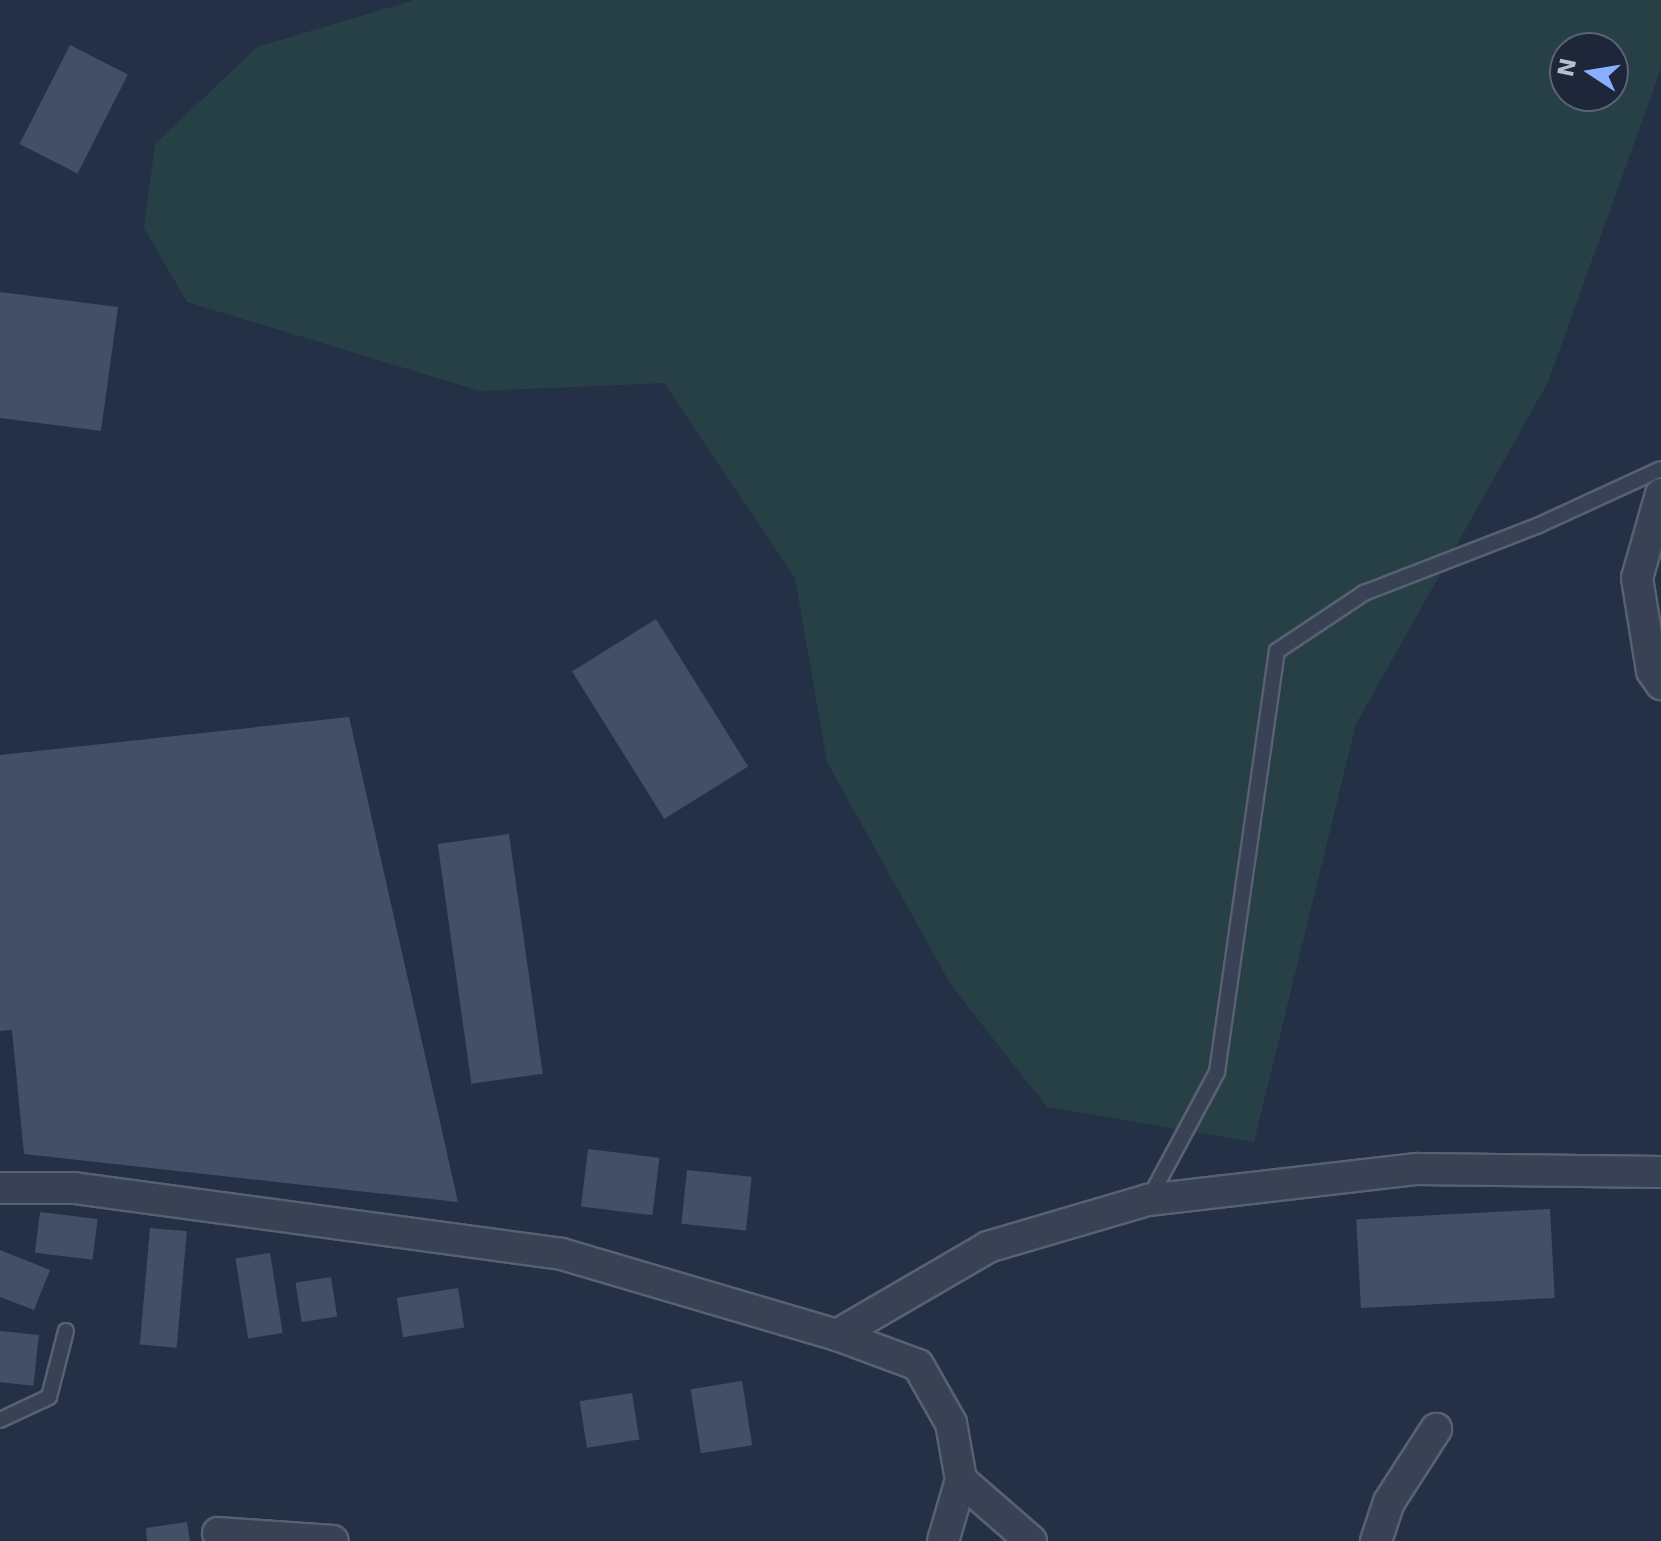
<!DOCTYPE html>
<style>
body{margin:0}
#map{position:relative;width:1661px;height:1541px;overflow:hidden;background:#243045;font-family:"DejaVu Sans",sans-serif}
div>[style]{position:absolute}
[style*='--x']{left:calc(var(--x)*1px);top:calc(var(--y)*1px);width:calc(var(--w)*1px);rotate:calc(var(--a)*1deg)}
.green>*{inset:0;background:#274046}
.building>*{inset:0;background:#434f67;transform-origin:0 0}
.roads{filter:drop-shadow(2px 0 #586072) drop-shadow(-2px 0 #586072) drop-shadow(0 2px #586072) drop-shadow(0 -2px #586072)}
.lane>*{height:14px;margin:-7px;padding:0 7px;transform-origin:7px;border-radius:7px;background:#394254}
.street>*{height:30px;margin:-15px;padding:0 15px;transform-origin:15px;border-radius:15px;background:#394254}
span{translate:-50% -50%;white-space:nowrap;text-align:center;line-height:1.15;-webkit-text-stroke:8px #1e273a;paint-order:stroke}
.north{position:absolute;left:1549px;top:32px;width:80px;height:80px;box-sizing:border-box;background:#1e273a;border:2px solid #5b6375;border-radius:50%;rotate:282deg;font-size:22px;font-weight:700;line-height:32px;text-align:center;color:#b7bece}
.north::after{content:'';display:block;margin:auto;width:28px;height:36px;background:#8aafff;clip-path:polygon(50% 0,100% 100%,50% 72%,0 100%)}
</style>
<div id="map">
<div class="green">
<i style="clip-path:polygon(evenodd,414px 0,1661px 0,1661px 69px,1548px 382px,1356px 724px,1254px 1142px,1047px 1107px,951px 985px,827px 762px,795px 578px,664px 383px,480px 391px,187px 302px,144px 228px,155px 144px,257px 47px,414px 0,1565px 48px,1613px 48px,1613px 96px,1565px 96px,1565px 48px)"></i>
</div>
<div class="building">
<i style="left:70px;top:45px;width:65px;height:111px;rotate:27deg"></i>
<i style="clip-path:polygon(0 292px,118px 307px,101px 431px,0 418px)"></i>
<i style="left:656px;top:619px;width:174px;height:99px;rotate:58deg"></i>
<i style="clip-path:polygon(349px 717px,458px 1202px,24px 1154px,12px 1030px,0 1031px,0 755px)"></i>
<i style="left:509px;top:834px;width:242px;height:72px;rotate:82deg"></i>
<i style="left:588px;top:1149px;width:72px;height:58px;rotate:7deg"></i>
<i style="left:687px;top:1170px;width:65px;height:54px;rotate:6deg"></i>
<i style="left:1550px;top:1209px;width:89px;height:194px;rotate:87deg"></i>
<i style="left:40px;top:1212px;width:58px;height:41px;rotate:7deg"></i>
<i style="left:150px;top:1228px;width:37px;height:117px;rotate:5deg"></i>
<i style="clip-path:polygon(0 1250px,50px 1270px,34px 1310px,0 1297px)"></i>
<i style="left:270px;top:1253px;width:81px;height:35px;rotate:81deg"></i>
<i style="left:331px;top:1277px;width:40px;height:36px;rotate:81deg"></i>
<i style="left:458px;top:1288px;width:40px;height:62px;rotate:81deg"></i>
<i style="left:0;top:1331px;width:39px;height:51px;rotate:6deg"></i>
<i style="left:742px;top:1381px;width:65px;height:52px;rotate:81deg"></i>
<i style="left:632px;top:1393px;width:47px;height:53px;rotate:81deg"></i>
<i style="clip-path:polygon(187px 1522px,190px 1541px,147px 1541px,146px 1528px)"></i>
</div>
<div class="roads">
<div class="lane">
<i style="--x:1149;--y:1199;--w:144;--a:-61.8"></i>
<i style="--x:1217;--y:1072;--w:425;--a:-81.9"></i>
<i style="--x:1277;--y:651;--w:105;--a:-33.7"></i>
<i style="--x:1364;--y:593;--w:186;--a:-21.2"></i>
<i style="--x:1537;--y:526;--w:136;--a:-24.7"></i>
<i style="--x:0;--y:1420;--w:54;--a:-25.1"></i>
<i style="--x:49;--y:1397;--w:68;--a:-75.6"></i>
</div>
<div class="street">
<i style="--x:1661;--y:494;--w:87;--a:105.9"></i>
<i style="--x:1637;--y:578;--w:94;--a:80.8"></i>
<i style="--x:1652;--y:671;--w:16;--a:55"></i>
<i style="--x:0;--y:1188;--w:74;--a:0"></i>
<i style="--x:74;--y:1188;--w:492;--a:7.7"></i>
<i style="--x:562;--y:1254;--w:287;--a:16.4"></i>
<i style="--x:837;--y:1335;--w:86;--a:20.3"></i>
<i style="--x:918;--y:1365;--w:67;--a:60.4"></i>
<i style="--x:951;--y:1423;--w:58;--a:80"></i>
<i style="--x:961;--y:1480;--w:64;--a:106.4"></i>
<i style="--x:837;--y:1335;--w:175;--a:-30.2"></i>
<i style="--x:988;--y:1247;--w:167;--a:-16.4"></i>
<i style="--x:1148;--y:1200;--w:271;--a:-6.6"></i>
<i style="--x:1417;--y:1169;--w:244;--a:0.7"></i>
<i style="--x:961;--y:1480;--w:93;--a:41.1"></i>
<i style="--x:218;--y:1533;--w:115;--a:4"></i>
<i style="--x:1376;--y:1541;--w:41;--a:-71.6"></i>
<i style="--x:1389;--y:1502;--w:87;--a:-57.2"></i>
</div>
</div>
<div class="north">N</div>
</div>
